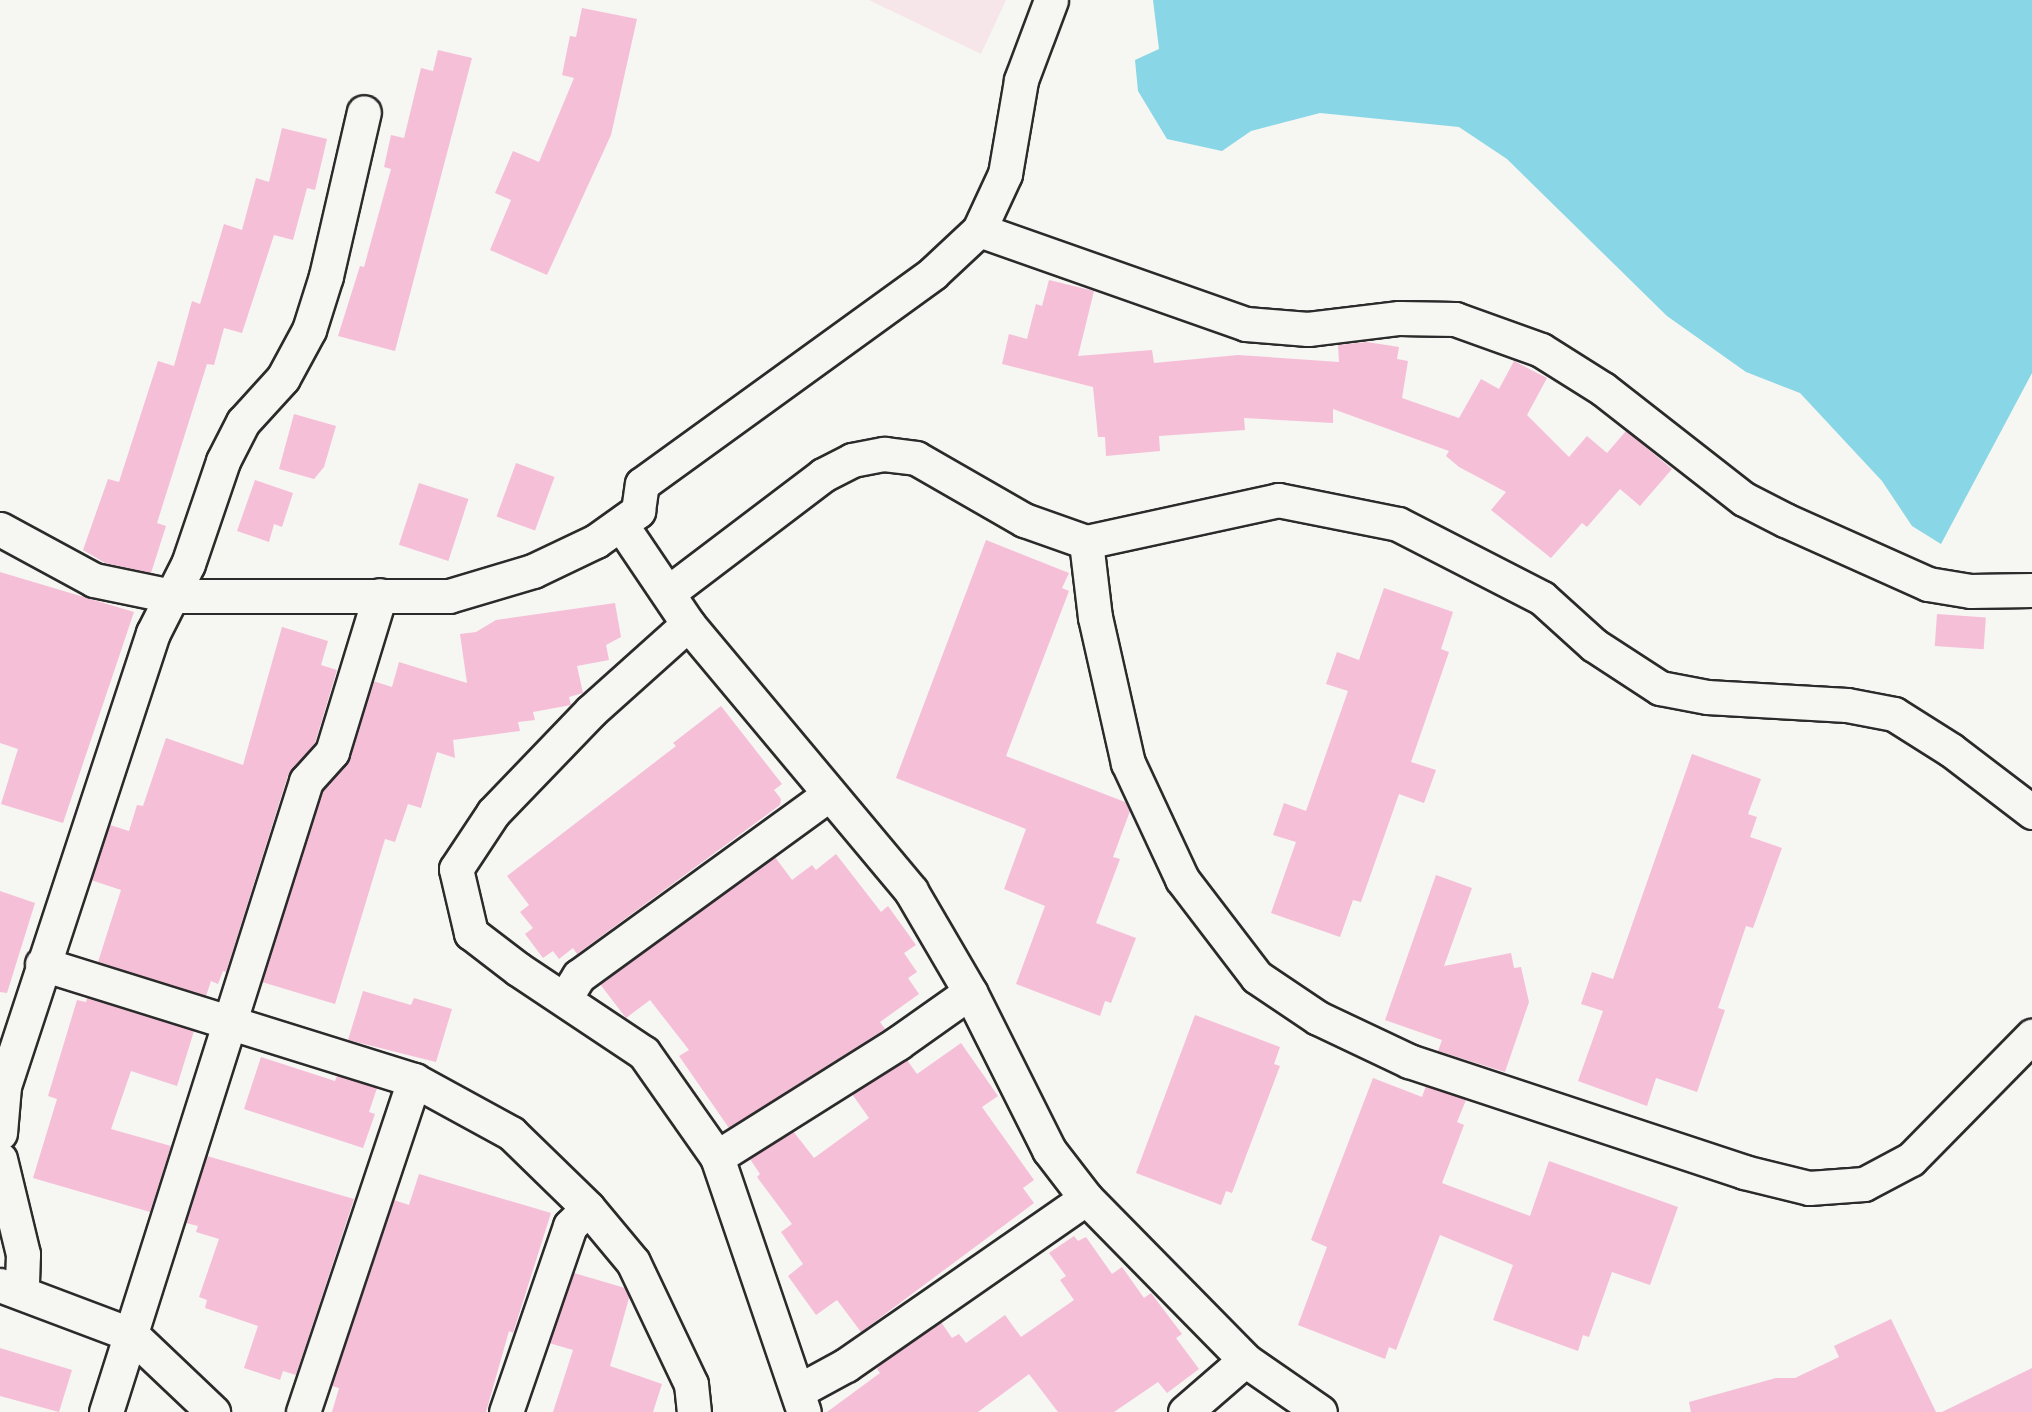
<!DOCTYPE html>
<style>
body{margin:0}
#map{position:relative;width:2032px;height:1412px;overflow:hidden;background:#f6f6f2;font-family:"Playpen Sans",sans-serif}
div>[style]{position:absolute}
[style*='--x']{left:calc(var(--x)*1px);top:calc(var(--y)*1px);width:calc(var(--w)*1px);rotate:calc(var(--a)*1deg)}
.built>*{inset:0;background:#f6e6ea}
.water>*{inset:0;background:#88d6e6}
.building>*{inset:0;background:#f5bfd8;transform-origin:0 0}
.roads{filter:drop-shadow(2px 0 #2b2b2b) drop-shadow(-2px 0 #2b2b2b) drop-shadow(0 2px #2b2b2b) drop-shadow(0 -2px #2b2b2b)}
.minor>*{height:33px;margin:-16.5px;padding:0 16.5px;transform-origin:16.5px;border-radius:16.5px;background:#f6f6f2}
span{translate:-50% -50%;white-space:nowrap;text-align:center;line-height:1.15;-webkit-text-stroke:4.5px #f6f6f2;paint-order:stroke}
</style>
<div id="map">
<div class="built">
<i style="clip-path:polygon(869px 0,1006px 0,981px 54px)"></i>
</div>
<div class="water">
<i style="clip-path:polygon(1153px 0,2032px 0,2032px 373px,1941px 544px,1912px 526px,1882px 481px,1800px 393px,1746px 372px,1667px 316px,1507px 159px,1459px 127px,1320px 113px,1251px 131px,1222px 151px,1167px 139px,1138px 91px,1135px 60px,1159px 49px)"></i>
</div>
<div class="building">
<i style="clip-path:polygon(582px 8px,637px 19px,611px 135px,547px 275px,490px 250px,511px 200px,495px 193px,513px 151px,539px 162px,574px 78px,562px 75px,570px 36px,576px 37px)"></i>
<i style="clip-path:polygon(438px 50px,472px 58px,395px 351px,338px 336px,360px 266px,364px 267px,391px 169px,384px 167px,391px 135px,404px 138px,421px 68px,433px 71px)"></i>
<i style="clip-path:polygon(282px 128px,327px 139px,315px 190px,307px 188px,293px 240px,274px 235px,242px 333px,224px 328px,214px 365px,207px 364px,157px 523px,166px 526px,151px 573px,105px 563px,83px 550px,108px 479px,119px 482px,158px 361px,174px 366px,192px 301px,200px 304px,224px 224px,242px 230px,256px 178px,269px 182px)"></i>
<i style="clip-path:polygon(1049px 280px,1094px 291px,1078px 356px,1152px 350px,1154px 363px,1238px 355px,1339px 362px,1338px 345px,1367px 342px,1399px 347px,1397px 359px,1408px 361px,1402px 398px,1459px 418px,1481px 379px,1499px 389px,1514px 361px,1547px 378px,1527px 415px,1569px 457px,1587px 436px,1607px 453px,1626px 431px,1672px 469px,1640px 506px,1620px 489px,1587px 527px,1582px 523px,1551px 558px,1491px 510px,1506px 492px,1459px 467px,1446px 456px,1449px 451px,1333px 409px,1333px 423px,1244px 418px,1245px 430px,1159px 436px,1160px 451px,1106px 456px,1105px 437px,1098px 437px,1093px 387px,1002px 364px,1009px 334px,1027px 339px,1036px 304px,1042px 306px)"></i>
<i style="clip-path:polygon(294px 414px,336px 426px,324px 467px,314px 479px,279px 469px)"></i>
<i style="left:516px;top:463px;width:41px;height:57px;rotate:20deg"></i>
<i style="clip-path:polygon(255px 480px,293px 493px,282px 527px,274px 524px,269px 542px,237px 531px)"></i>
<i style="left:419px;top:483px;width:52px;height:65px;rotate:18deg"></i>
<i style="clip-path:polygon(986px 540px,1069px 573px,1062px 588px,1069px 591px,1006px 756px,1125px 802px,1130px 811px,1113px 857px,1120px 859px,1096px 923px,1136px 938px,1111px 1003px,1105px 1001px,1100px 1016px,1016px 984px,1045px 906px,1004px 889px,1026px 829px,896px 778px)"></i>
<i style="clip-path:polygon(0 572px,134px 612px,63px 823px,1px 804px,18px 749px,0 743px)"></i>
<i style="clip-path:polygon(1384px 588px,1453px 612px,1441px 649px,1449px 652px,1411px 762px,1436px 770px,1424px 803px,1399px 794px,1361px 902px,1353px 900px,1340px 937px,1271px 913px,1296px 842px,1273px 835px,1284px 803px,1306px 811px,1348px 691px,1326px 684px,1337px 652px,1359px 660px)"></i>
<i style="clip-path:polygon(615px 603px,621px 637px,606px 645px,609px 660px,577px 666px,583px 693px,569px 697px,571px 705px,533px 712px,535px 720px,518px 722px,520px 731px,453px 740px,455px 758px,437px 752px,421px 808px,408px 804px,395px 842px,385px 839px,335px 1004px,262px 982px,323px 791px,350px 758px,373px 681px,392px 687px,399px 662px,467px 683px,460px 634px,476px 632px,496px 620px)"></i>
<i style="left:1937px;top:614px;width:49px;height:32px;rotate:4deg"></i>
<i style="clip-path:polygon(282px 627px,328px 641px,321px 665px,337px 670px,315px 743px,288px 775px,226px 972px,223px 971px,218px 984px,211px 981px,206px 996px,98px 962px,121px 890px,91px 880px,110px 825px,129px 831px,137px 805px,143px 806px,166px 738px,243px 765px)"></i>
<i style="clip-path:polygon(721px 706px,782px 784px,774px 790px,781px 799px,780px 805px,577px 954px,573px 948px,559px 959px,553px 951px,543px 958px,525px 934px,533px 928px,520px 912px,529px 905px,507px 876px,676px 746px,673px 743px)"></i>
<i style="clip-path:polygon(1692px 754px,1761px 779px,1748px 814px,1757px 817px,1750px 837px,1782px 848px,1753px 928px,1746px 926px,1718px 1008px,1725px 1010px,1697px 1092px,1656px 1078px,1647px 1106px,1578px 1081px,1603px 1011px,1581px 1004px,1592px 972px,1613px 979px)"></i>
<i style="clip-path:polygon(836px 854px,881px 912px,888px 906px,916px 945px,904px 953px,917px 972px,908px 978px,919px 994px,880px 1022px,885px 1029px,729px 1128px,679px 1056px,689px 1050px,650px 1000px,626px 1018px,600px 984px,775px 857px,792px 880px,812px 865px,816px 870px)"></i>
<i style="clip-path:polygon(1436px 875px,1472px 888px,1444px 966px,1511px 953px,1514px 968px,1521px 967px,1529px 1002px,1505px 1072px,1438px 1051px,1442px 1040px,1385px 1020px)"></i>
<i style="clip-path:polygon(0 891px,35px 903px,7px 993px,0 992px)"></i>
<i style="clip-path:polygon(363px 991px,411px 1005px,414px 998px,452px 1009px,436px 1062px,348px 1040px)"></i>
<i style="clip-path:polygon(87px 998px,194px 1031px,177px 1086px,131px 1071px,111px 1129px,171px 1146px,150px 1212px,33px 1178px,57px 1099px,48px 1096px,77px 1000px,86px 1002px)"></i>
<i style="clip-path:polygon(1195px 1015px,1280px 1047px,1274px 1064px,1280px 1066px,1232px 1193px,1226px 1191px,1221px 1205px,1136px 1173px)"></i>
<i style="clip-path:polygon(961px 1043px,998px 1096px,982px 1107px,1034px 1180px,1023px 1188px,1034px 1203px,861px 1332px,837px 1300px,816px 1315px,788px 1276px,803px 1264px,781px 1232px,792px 1224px,757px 1177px,760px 1174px,750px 1159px,793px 1131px,814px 1158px,869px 1118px,852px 1094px,907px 1060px,917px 1074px)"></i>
<i style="clip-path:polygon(261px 1057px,335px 1081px,337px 1076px,377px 1088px,369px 1112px,375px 1114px,363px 1148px,244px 1109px)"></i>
<i style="clip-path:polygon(1373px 1078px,1422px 1097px,1426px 1086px,1466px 1100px,1457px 1122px,1464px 1125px,1442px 1183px,1530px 1216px,1549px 1161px,1678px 1207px,1650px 1285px,1612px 1272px,1589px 1337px,1583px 1335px,1578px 1351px,1493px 1320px,1513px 1265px,1440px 1235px,1396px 1350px,1389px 1347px,1385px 1359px,1298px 1325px,1327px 1247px,1311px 1240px)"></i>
<i style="clip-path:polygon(207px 1156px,354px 1199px,296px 1375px,283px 1371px,280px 1380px,244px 1368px,258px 1326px,205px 1308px,207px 1300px,199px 1297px,219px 1239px,196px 1232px,198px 1226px,186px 1223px)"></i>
<i style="clip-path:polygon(419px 1174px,551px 1213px,513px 1333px,509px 1331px,486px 1412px,332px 1412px,339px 1388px,332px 1386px,394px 1200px,409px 1205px)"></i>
<i style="clip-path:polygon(1074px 1236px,1078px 1241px,1086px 1237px,1112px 1274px,1122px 1267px,1144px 1298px,1151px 1293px,1182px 1334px,1176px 1338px,1199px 1369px,1167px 1393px,1158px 1382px,1114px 1412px,1058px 1412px,1029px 1374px,978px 1412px,827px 1412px,880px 1373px,877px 1369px,883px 1362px,941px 1322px,952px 1338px,959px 1334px,966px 1343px,1005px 1315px,1021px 1337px,1074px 1300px,1060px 1280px,1066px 1276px,1049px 1253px)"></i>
<i style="clip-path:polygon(574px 1273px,625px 1288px,629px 1298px,610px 1366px,662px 1384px,653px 1412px,553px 1412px,573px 1350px,549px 1343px)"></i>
<i style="clip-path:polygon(1891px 1319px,1936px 1412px,1691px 1412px,1689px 1402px,1776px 1378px,1795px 1378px,1839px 1357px,1834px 1346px)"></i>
<i style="clip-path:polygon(0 1348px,72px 1370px,59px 1412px,0 1396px)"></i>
<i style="clip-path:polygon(2032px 1368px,2032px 1412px,1942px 1412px)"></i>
</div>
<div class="roads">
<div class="minor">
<i style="--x:979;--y:230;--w:283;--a:19.4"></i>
<i style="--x:1246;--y:324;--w:62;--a:4.6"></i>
<i style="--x:1308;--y:329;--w:92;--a:-6.9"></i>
<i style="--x:1399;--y:318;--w:56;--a:1"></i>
<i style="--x:1455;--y:319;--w:91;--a:19.8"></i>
<i style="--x:1541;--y:350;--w:73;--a:32.2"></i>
<i style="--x:1603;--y:389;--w:179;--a:38"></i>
<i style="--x:1744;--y:499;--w:46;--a:27.1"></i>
<i style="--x:1785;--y:520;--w:157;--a:24.1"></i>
<i style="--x:1928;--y:584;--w:43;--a:9.5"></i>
<i style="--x:1970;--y:591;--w:62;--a:-0.9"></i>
<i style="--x:622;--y:526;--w:118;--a:56"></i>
<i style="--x:688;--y:624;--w:348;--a:50.1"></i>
<i style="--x:911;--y:891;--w:117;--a:59.7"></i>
<i style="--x:970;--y:992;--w:177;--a:63.4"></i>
<i style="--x:1049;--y:1150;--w:61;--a:52.4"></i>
<i style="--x:1086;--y:1198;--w:227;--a:45.5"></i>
<i style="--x:1245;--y:1360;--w:91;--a:34.7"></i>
<i style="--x:0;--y:529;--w:107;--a:28.5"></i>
<i style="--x:94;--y:580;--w:79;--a:11.7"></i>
<i style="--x:171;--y:596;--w:278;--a:0"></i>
<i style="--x:449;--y:596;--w:88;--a:-16.6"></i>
<i style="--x:533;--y:571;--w:70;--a:-25.5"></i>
<i style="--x:596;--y:541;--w:52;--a:-35.5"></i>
<i style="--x:638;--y:511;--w:27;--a:-82"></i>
<i style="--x:642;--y:484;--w:359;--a:-35.9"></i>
<i style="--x:933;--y:273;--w:63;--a:-43.1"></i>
<i style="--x:979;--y:230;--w:62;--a:-65.1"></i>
<i style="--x:1005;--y:174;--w:95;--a:-80.3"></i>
<i style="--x:1021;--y:80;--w:85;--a:-69.4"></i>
<i style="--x:1086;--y:542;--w:76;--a:83.2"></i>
<i style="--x:1095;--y:617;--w:150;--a:77.3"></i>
<i style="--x:1128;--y:763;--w:128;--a:65"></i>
<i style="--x:1182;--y:879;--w:123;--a:52.6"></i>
<i style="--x:1257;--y:977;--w:73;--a:33.9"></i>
<i style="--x:1318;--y:1018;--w:101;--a:25.3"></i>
<i style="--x:1409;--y:1061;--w:353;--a:18.3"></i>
<i style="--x:1744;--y:1172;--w:67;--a:13.8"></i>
<i style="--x:1809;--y:1188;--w:55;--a:-4.2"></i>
<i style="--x:1864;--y:1184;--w:53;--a:-28"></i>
<i style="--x:1911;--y:1159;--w:173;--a:-45.5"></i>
<i style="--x:669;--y:592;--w:193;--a:-37.2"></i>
<i style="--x:823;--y:475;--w:33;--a:-27"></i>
<i style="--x:852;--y:460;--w:33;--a:-11"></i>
<i style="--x:884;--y:454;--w:32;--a:7"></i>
<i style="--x:916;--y:458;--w:125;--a:29.9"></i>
<i style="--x:1024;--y:520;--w:66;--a:19.5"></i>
<i style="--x:1086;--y:542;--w:197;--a:-12.3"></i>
<i style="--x:1278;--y:500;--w:122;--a:11.3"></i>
<i style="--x:1398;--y:524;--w:162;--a:27.2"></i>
<i style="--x:1542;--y:598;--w:70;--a:42.1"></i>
<i style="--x:1594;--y:645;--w:79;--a:33.1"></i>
<i style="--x:1660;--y:688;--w:48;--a:10.8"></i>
<i style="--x:1707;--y:697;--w:140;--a:3.3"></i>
<i style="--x:1847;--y:705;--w:48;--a:10.8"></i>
<i style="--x:1894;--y:714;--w:67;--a:32.3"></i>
<i style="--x:1951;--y:750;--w:102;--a:37.4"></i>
<i style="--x:688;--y:624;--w:130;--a:138.1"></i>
<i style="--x:591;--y:711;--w:141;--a:133.9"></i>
<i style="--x:493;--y:813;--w:67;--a:123.5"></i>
<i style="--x:456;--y:869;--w:66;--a:76.8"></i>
<i style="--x:471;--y:933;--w:59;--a:37.5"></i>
<i style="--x:518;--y:969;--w:151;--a:33.7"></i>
<i style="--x:644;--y:1053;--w:127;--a:54.9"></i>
<i style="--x:717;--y:1157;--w:269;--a:71.2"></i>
<i style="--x:42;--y:964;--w:390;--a:17.3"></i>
<i style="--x:414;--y:1080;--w:111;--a:28.7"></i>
<i style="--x:511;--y:1133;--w:107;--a:44.2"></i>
<i style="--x:565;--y:998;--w:26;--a:-58"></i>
<i style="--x:579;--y:976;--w:308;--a:-36"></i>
<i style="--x:0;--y:1133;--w:47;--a:-85.1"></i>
<i style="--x:4;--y:1086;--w:477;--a:-71.8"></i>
<i style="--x:153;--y:633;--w:77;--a:-63.1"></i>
<i style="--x:188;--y:564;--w:109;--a:-71.2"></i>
<i style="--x:223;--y:461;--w:44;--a:-62.9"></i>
<i style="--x:243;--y:422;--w:59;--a:-47.7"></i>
<i style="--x:283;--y:378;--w:55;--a:-61.6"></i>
<i style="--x:309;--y:330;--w:57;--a:-72.5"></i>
<i style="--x:326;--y:276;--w:168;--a:-77"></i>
<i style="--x:717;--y:1157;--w:214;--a:-32.2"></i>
<i style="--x:898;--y:1043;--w:88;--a:-35.3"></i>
<i style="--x:0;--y:1159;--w:98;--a:76.4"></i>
<i style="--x:23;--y:1254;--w:37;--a:92"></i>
<i style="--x:0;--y:1285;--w:141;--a:20.7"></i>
<i style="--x:132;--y:1335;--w:112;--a:43.5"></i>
<i style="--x:798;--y:1391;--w:55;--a:-28.4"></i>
<i style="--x:846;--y:1365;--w:292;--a:-34.8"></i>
<i style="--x:106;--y:1412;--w:662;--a:-72.41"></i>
<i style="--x:306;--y:781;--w:39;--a:-48"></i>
<i style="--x:332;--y:752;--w:164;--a:-73"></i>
<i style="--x:303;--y:1412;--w:350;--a:-71.5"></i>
<i style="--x:506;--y:1412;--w:197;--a:-71"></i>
<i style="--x:570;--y:1226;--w:25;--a:-45"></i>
<i style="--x:588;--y:1208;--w:70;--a:50.2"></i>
<i style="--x:633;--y:1262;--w:135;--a:64.6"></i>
<i style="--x:691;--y:1384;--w:28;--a:84"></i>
<i style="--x:1185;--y:1412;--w:79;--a:-40.9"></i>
</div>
</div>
</div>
